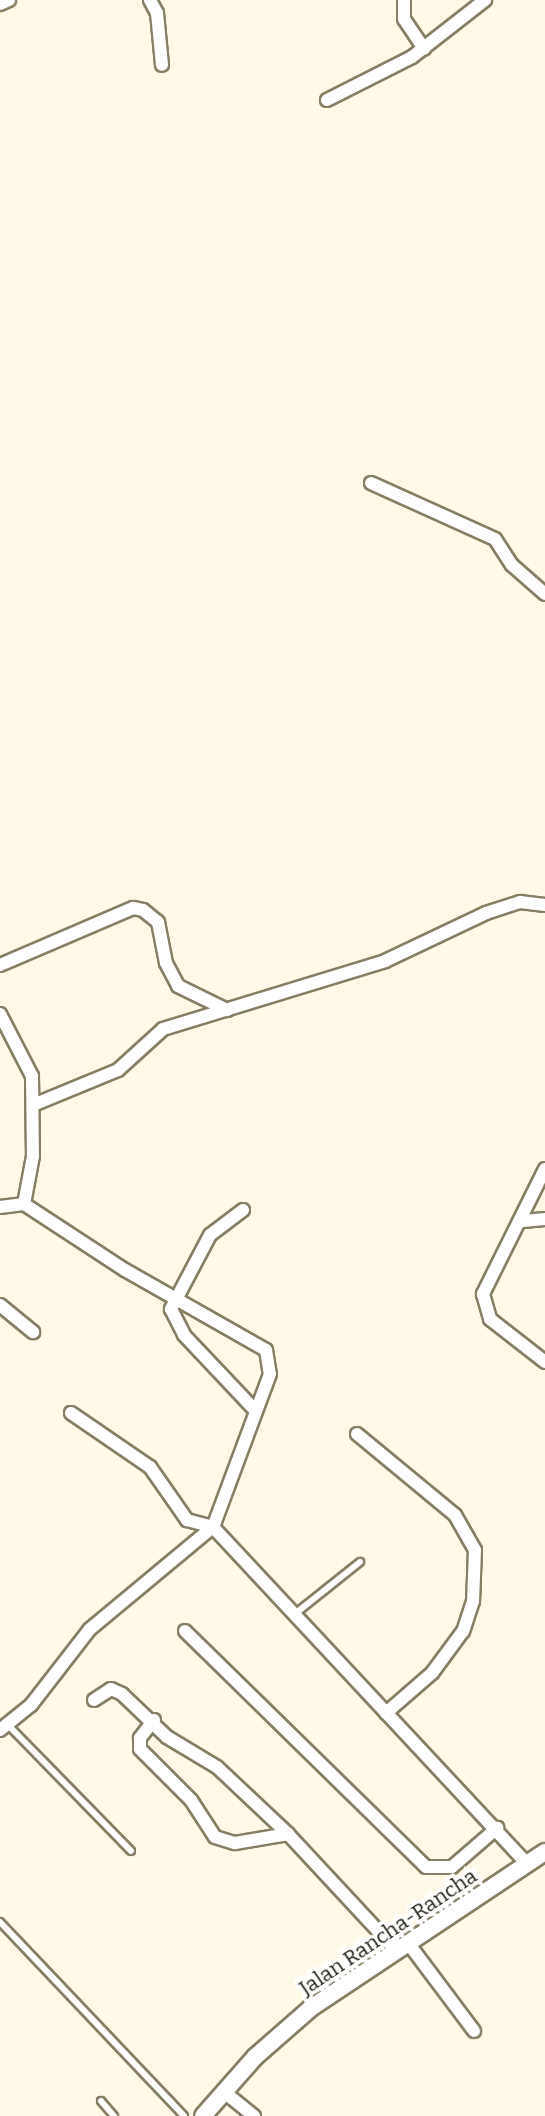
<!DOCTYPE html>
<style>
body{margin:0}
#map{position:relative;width:545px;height:2116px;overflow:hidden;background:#fffae8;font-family:Bitter,serif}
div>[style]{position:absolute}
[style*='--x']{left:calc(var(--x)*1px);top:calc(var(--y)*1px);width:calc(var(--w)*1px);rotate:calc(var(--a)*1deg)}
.roads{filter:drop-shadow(2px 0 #867f64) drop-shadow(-2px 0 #867f64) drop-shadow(0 2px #867f64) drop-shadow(0 -2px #867f64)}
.lane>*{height:6px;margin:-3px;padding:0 3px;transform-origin:3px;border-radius:3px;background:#fff}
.street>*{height:12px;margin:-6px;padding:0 6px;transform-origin:6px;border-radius:6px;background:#fff}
.secondary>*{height:16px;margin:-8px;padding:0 8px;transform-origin:8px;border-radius:8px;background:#fff}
span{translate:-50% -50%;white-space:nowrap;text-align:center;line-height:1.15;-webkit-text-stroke:7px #fff;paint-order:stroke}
.street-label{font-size:21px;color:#1e1b11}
</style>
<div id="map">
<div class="roads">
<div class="lane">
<i style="--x:296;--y:1613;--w:82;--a:-38.6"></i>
<i style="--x:8;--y:1725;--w:176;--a:45.7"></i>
<i style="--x:0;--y:1922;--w:267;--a:46.5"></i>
<i style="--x:101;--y:2101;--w:20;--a:49"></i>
</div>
<div class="street">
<i style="--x:150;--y:0;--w:15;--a:62"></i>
<i style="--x:157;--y:13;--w:52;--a:84.5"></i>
<i style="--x:404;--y:0;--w:19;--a:90"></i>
<i style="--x:404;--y:19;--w:36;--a:56"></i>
<i style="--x:0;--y:4;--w:10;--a:-24"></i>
<i style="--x:327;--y:100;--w:95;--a:-26.8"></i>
<i style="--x:412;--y:57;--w:93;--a:-38"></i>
<i style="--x:371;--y:483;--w:136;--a:24.3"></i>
<i style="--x:495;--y:539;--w:31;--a:57"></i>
<i style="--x:512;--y:565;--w:44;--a:41.3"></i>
<i style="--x:0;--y:965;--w:145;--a:-23.2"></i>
<i style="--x:133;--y:908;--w:10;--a:11"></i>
<i style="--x:143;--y:910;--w:19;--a:39"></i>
<i style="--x:158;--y:922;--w:42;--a:79"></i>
<i style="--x:166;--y:963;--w:26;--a:62"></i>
<i style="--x:178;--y:986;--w:55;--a:26.1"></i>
<i style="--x:0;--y:1014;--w:70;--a:62.7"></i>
<i style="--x:32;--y:1076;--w:80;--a:89.3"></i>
<i style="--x:33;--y:1156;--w:49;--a:100.6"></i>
<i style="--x:24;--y:1204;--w:121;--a:33.2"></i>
<i style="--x:125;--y:1270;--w:162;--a:29.6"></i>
<i style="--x:266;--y:1350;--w:24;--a:81"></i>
<i style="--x:270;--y:1374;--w:163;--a:110.4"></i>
<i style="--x:213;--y:1527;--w:459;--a:47"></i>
<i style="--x:33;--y:1105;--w:92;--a:-22.4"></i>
<i style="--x:118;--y:1070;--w:61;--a:-42.3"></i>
<i style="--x:163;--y:1029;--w:232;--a:-17"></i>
<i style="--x:385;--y:961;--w:112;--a:-25.4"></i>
<i style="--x:486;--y:913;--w:36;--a:-18"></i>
<i style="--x:520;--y:902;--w:25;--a:7"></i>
<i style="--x:545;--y:1169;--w:140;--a:116.4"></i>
<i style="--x:483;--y:1294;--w:26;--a:74"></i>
<i style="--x:490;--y:1319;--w:70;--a:38"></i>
<i style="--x:0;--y:1207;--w:24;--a:-7"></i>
<i style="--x:243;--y:1210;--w:41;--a:142.9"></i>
<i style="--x:210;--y:1235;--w:84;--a:117.8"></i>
<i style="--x:171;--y:1309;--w:29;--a:63"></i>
<i style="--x:184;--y:1335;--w:103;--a:46.6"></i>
<i style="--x:523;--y:1221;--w:22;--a:-5"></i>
<i style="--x:0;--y:1305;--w:43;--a:39.3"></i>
<i style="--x:71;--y:1413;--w:96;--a:34.4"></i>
<i style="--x:150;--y:1467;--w:65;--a:55.1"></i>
<i style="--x:187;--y:1520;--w:27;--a:15"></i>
<i style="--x:357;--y:1434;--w:127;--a:39.6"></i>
<i style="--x:455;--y:1515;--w:40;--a:60.3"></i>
<i style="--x:475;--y:1550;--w:51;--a:92.2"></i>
<i style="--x:473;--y:1601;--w:32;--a:108"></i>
<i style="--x:463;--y:1631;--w:52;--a:126.4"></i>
<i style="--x:432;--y:1673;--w:61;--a:139"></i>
<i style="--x:185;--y:1631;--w:337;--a:44.4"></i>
<i style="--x:426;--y:1867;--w:26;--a:0"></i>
<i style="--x:452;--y:1867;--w:60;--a:-40.9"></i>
<i style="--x:94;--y:1700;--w:20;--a:-33"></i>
<i style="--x:111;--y:1689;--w:12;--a:24"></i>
<i style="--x:122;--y:1694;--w:62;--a:43.7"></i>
<i style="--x:167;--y:1737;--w:58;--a:31"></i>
<i style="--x:217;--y:1767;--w:98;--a:43.3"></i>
<i style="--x:288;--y:1834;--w:156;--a:47.1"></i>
<i style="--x:154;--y:1720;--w:23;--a:128"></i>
<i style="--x:140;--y:1738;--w:11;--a:90"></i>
<i style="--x:140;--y:1749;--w:72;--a:45"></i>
<i style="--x:191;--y:1800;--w:44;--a:57"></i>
<i style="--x:215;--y:1837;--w:21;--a:17"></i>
<i style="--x:235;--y:1843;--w:54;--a:-9.6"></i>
<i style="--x:0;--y:1730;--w:40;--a:-39"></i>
<i style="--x:31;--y:1705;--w:96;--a:-52.2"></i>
<i style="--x:90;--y:1629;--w:160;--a:-39.7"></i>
<i style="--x:408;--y:1943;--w:110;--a:53.1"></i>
<i style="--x:223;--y:2091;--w:40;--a:39"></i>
</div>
<div class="secondary">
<i style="--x:203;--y:2116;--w:79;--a:-48.6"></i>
<i style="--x:255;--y:2057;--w:74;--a:-41.2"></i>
<i style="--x:311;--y:2008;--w:281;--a:-33.7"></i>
</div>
</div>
<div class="street-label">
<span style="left:388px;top:1932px;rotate:-34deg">Jalan Rancha-Rancha</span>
</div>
</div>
